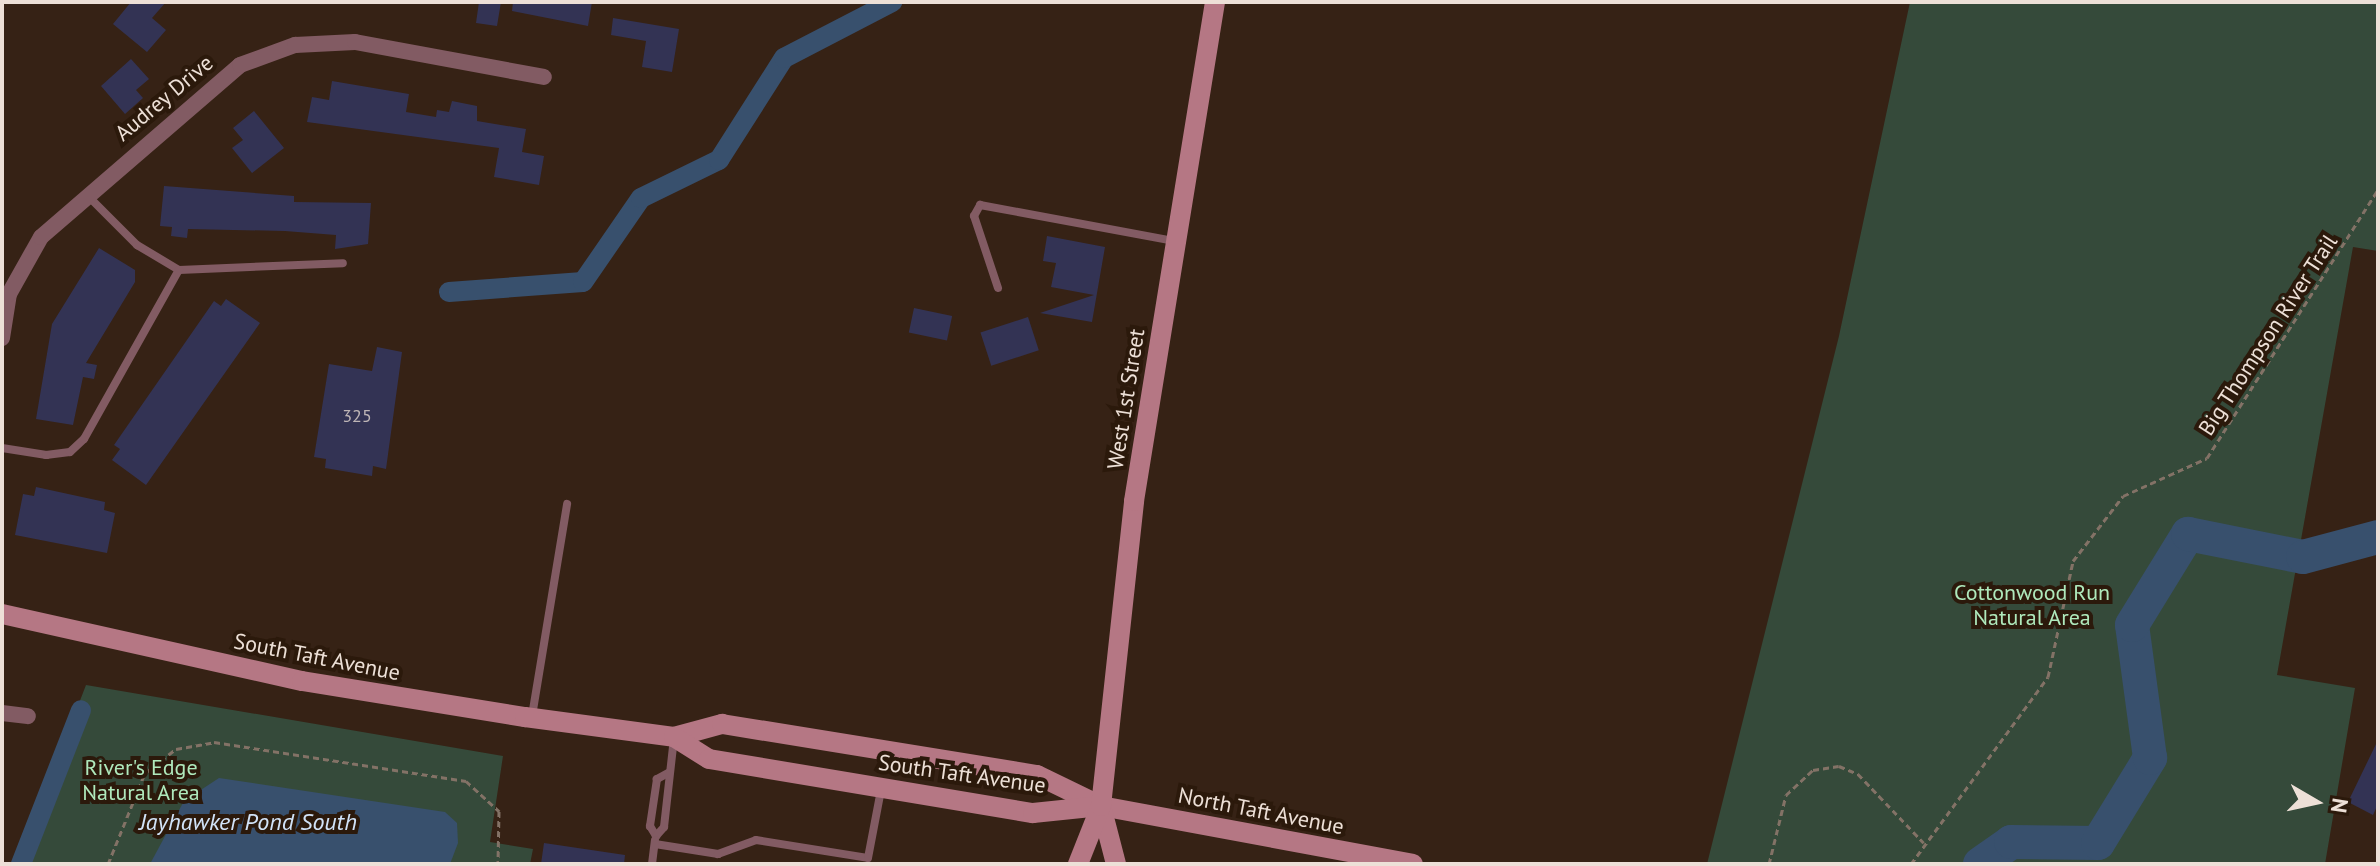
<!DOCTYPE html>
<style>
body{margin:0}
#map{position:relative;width:2380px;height:866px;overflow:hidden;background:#362215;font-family:"PT Sans",sans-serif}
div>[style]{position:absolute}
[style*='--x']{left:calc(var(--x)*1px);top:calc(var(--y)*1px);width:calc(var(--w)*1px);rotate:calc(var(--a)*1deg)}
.green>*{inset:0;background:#354a3a}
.water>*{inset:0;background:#38506d}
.canal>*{height:20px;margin:-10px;padding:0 10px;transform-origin:10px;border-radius:10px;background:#38506d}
.river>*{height:34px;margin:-17px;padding:0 17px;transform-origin:17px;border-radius:17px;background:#38506d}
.building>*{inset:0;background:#333354;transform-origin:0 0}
.path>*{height:3px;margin-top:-1.5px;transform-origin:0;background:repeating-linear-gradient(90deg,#837266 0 6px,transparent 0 10px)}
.lane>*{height:8px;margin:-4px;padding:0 4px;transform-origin:4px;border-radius:4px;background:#825b63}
.street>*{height:16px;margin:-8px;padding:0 8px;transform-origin:8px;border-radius:8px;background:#825b63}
.secondary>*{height:20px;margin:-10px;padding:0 10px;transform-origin:10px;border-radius:10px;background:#b57784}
span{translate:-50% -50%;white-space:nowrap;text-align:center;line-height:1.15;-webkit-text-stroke:8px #2b190b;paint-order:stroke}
.number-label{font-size:18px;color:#beb5b6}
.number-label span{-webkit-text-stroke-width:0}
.street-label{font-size:22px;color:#ede0d7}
.park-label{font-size:22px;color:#afe9bc}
.water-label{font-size:24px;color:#d1e3f8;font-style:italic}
.frame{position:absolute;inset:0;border:4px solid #ede0d7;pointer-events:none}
.north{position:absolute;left:2276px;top:762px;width:80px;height:80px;-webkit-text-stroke:6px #2b190b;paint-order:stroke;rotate:99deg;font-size:22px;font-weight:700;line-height:32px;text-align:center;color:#ede0d7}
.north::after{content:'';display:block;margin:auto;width:28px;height:36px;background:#ede0d7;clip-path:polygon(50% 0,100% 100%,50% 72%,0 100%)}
</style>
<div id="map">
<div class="green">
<i style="clip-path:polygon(1910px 2px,2378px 2px,2378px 251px,2353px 247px,2277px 675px,2355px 688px,2325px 864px,1707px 864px,1839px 336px)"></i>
<i style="clip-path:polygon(86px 685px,503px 756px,490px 842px,533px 849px,530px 864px,17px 864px)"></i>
</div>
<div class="water">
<i style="clip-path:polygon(219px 778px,445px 812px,457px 823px,458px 843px,450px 864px,150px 864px,184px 801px)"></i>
</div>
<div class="canal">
<i style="--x:449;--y:292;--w:134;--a:-4.3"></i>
<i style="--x:583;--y:282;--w:102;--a:-55.4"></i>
<i style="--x:641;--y:198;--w:87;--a:-26"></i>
<i style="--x:719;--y:160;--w:121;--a:-57.5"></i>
<i style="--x:784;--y:58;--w:122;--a:-27.4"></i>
<i style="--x:21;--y:864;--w:165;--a:-68.7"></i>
</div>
<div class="river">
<i style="--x:1980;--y:864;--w:38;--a:-35"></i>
<i style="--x:2011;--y:842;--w:87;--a:0.7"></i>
<i style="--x:2098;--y:843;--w:100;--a:-58.5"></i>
<i style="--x:2150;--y:758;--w:134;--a:-97.7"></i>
<i style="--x:2132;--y:625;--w:107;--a:-58.4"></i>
<i style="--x:2188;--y:534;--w:117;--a:11.3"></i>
<i style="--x:2303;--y:557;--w:78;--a:-14.9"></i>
</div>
<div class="building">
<i style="clip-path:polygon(131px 2px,166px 2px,152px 18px,166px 30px,147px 52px,113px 24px)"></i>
<i style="clip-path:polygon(479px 2px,501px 2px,497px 26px,476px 23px)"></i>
<i style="clip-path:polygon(513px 2px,592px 2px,588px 26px,512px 11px)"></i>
<i style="clip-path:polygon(613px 18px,679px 29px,672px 72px,642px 67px,646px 41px,611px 35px)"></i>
<i style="clip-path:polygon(131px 59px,149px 79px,136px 90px,143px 98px,125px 114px,101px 86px)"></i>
<i style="clip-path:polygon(332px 81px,409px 94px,406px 112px,436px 117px,437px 110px,449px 112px,452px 101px,477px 106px,477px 121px,526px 129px,522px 152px,544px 156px,539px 185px,494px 177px,499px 148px,307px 122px,312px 97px,329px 100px)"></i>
<i style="clip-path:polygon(254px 111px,284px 148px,252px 173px,232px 148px,243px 140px,233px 128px)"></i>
<i style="clip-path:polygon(164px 186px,294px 196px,294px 202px,371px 203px,368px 244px,335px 249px,336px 235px,285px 231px,188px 229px,187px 238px,171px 236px,172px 227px,160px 226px)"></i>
<i style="clip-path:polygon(1047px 236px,1105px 247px,1092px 322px,1040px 313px,1094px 295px,1051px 287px,1056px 263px,1043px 261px)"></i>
<i style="clip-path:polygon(99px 248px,135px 270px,135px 282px,86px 363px,97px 365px,94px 379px,83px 377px,73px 425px,36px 419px,52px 324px)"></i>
<i style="clip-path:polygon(226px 299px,260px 323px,146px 485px,112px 460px,120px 449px,114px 445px,214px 301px,221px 306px)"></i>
<i style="left:914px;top:308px;width:39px;height:25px;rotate:12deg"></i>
<i style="left:1028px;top:317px;width:35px;height:50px;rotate:72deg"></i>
<i style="clip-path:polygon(377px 347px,402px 352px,386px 469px,373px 466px,372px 476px,325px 468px,326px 459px,314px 457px,329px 364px,372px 371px)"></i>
<i style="clip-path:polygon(36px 487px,105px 502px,104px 510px,115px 513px,107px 553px,15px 535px,23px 494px,34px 496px)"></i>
<i style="clip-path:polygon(2378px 740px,2378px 804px,2373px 815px,2348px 802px)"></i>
<i style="clip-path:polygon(544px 843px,625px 855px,624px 864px,541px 864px)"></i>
</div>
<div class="path">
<i style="--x:108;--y:864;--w:98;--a:-67.9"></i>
<i style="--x:145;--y:773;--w:39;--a:-38"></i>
<i style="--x:176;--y:749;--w:39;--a:-10"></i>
<i style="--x:214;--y:742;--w:255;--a:8.8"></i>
<i style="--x:466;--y:781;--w:45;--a:42.3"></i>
<i style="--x:499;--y:811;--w:53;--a:91.1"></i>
<i style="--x:1769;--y:864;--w:71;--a:-76.2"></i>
<i style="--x:1786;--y:795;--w:37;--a:-43"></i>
<i style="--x:1813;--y:770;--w:26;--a:-9"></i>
<i style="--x:1839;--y:766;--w:21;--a:23"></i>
<i style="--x:1858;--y:774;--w:95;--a:46.3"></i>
<i style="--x:1911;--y:864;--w:232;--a:-53.8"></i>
<i style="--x:2048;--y:677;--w:119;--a:-77.8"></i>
<i style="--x:2073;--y:561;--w:82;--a:-52.4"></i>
<i style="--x:2123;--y:496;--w:92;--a:-24.3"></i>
<i style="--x:2207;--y:458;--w:318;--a:-57.5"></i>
</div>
<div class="lane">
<i style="--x:87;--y:195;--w:71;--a:45"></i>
<i style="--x:137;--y:245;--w:49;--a:30.8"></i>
<i style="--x:179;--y:270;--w:164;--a:-2.4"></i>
<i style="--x:998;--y:288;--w:76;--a:-108.4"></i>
<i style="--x:974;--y:216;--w:13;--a:-61"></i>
<i style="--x:980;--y:205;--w:198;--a:10.5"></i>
<i style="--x:2;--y:448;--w:45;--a:9"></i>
<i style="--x:46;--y:455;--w:24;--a:-7"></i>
<i style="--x:70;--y:452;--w:19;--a:-43"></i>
<i style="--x:84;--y:439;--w:194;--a:-60.7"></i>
<i style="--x:532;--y:716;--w:215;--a:-80.6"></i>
<i style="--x:668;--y:773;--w:13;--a:151"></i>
<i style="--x:657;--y:779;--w:48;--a:98.5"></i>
<i style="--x:650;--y:826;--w:12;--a:59"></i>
<i style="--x:656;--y:836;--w:12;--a:-48"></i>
<i style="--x:664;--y:827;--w:90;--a:-83.6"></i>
<i style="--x:655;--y:844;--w:64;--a:9"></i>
<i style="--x:718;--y:854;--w:40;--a:-20.2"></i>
<i style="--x:756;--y:840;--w:113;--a:9.1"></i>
<i style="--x:868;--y:858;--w:69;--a:-79.2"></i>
<i style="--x:652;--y:864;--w:24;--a:-83"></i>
</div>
<div class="street">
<i style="--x:2;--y:338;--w:45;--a:-81"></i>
<i style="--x:9;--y:294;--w:65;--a:-60.7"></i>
<i style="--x:41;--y:237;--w:263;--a:-40.8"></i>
<i style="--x:240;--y:65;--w:59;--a:-20"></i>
<i style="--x:295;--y:45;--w:60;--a:-2.9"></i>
<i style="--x:355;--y:42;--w:192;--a:10.5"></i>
<i style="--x:2;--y:713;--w:26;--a:7"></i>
</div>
<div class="secondary">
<i style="--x:2;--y:614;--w:307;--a:12.6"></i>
<i style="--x:302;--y:681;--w:226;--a:9.2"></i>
<i style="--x:525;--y:717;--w:150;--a:7.6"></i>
<i style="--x:674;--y:737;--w:50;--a:-15.2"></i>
<i style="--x:722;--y:724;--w:319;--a:9.2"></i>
<i style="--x:1037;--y:775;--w:71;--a:25.8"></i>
<i style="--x:1101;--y:806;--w:317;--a:10.5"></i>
<i style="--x:674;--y:737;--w:41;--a:32.2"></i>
<i style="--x:709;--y:759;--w:328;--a:9.5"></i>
<i style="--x:1033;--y:813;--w:68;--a:-5.9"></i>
<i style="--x:1101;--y:806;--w:60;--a:75.5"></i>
<i style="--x:1078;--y:864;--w:62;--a:-68.4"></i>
<i style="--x:1101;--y:806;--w:307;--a:-83.8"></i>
<i style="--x:1134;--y:501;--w:506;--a:-80.78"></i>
</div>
<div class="number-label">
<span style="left:357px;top:416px">325</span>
</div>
<div class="street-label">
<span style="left:164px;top:98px;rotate:-40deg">Audrey Drive</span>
<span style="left:2268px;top:335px;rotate:-57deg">Big Thompson River Trail</span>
<span style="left:1126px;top:399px;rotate:-81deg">West 1st Street</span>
<span style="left:317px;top:657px;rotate:11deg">South Taft Avenue</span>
<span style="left:962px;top:774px;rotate:8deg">South Taft Avenue</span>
<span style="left:1261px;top:811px;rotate:11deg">North Taft Avenue</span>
</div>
<div class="park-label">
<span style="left:2032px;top:605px">Cottonwood Run<br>Natural Area</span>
<span style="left:141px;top:780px">River's Edge<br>Natural Area</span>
</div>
<div class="water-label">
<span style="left:248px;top:822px">Jayhawker Pond South</span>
</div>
<div class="frame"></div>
<div class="north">N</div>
</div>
